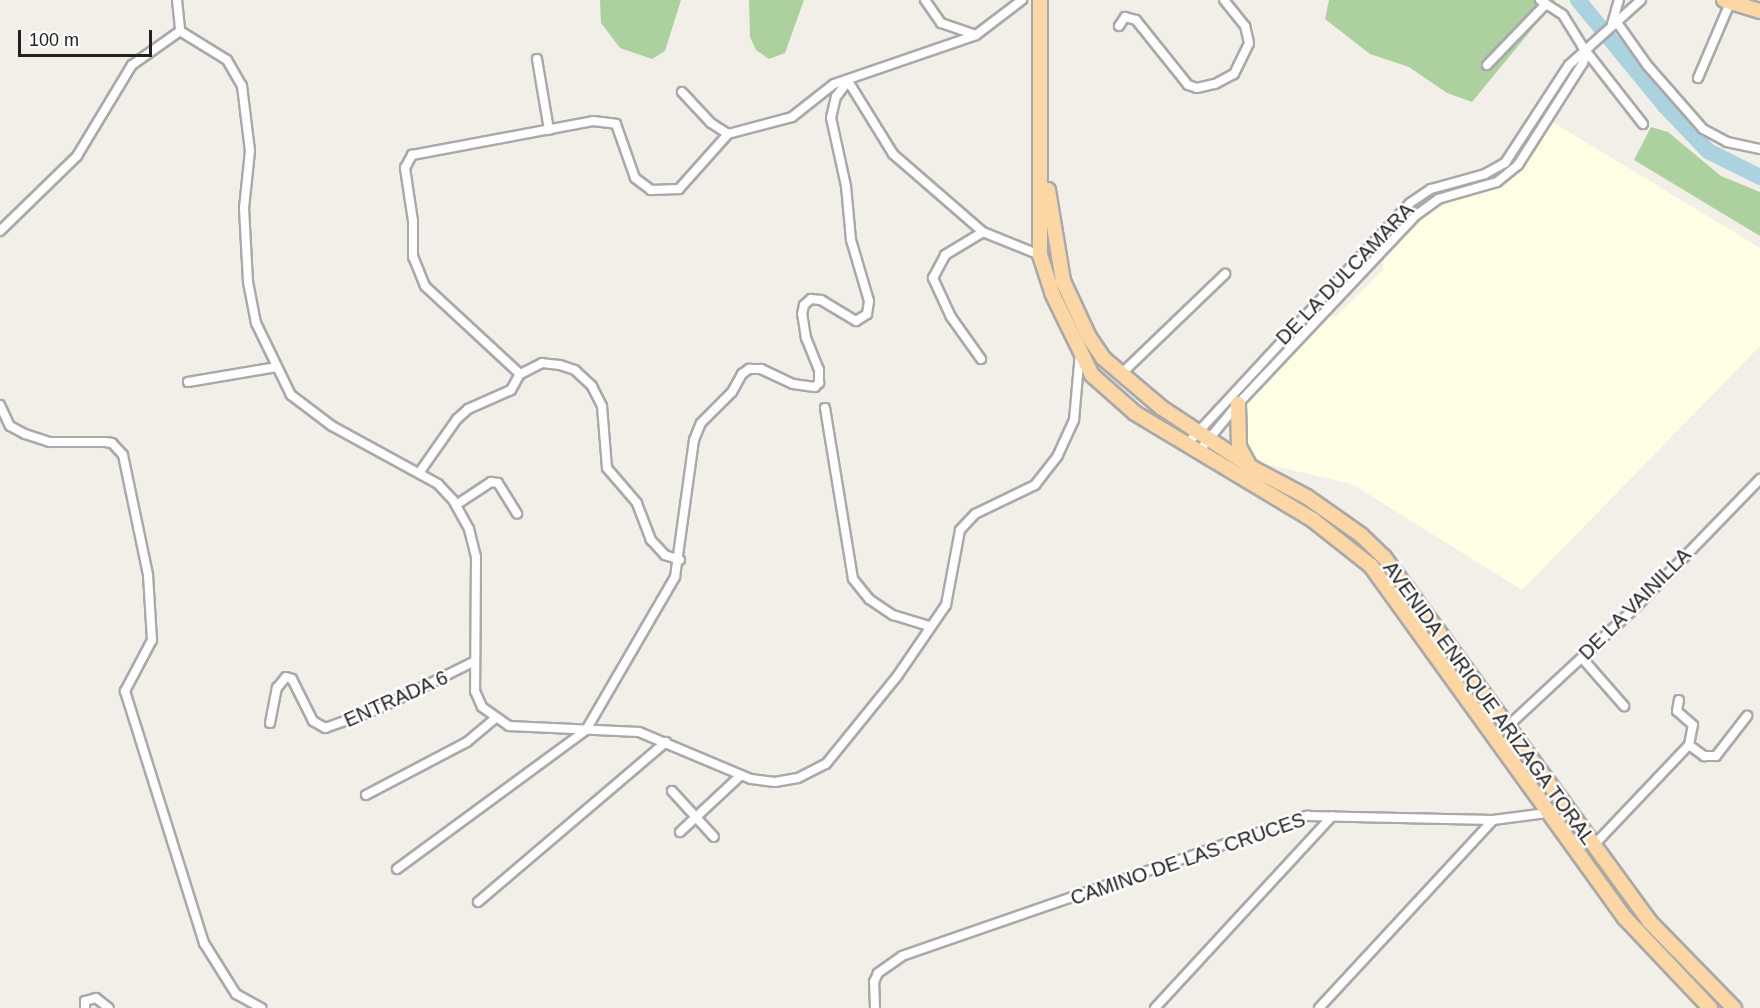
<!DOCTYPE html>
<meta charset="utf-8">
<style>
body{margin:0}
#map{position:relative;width:1760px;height:1008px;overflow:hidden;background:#f2efe9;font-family:Arial,sans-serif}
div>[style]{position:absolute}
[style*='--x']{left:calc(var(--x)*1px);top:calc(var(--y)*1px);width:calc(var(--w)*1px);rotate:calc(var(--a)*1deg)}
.education>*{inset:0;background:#ffffe5}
.forest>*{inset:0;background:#add19e}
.river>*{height:16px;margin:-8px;padding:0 8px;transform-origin:8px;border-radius:8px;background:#aad3df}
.roads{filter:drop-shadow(2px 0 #a9a9a9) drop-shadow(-2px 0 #a9a9a9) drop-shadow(0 2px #a9a9a9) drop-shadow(0 -2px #a9a9a9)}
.street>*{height:8px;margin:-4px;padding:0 4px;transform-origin:4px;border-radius:4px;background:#fff}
.primary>*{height:14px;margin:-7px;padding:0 7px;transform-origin:7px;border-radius:7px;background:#fcd6a4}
span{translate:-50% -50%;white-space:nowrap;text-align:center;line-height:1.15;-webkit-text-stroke:5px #fff;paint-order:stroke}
.street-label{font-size:20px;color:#222}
.scale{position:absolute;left:18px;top:30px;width:134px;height:27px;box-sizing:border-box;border:3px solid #222;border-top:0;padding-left:8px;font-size:18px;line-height:21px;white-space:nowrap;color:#222;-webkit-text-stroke:4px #fff;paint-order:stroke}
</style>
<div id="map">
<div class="education">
<i style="clip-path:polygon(1551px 121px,1760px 248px,1760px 346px,1522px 590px,1352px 484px,1261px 463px,1248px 446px,1245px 416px,1248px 398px,1320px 317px,1337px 316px,1383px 270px,1384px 254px,1423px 215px,1437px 203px,1494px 189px,1524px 164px)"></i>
</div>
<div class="forest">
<i style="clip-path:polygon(600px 0,681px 0,665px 51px,652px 59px,620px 48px,601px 23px)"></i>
<i style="clip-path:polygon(749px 0,804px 0,785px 53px,769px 59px,756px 50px,750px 37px)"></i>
<i style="clip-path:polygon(1329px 0,1554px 0,1555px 1px,1472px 102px,1447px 93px,1409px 67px,1370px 54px,1325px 19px)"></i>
<i style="clip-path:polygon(1651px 127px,1668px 132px,1721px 176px,1760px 192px,1760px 236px,1634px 160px)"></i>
</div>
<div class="river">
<i style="--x:1578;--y:0;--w:137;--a:50.6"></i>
<i style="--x:1665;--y:106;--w:62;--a:46.3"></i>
<i style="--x:1708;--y:151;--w:58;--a:26.6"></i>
</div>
<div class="roads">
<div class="street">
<i style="--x:177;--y:0;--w:31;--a:84"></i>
<i style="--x:180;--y:31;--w:55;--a:31.7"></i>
<i style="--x:227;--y:60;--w:30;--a:60"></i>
<i style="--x:242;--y:86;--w:65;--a:83"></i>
<i style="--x:250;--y:151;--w:57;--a:96"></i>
<i style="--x:244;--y:208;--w:74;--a:86.9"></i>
<i style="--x:248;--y:282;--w:42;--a:79"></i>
<i style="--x:256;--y:323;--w:80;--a:64.1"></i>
<i style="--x:291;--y:395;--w:51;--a:37.1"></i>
<i style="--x:332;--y:426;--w:121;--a:28.7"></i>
<i style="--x:438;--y:484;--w:22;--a:47"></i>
<i style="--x:453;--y:500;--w:33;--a:61"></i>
<i style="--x:469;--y:529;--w:29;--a:76"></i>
<i style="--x:476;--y:557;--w:134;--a:90.4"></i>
<i style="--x:475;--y:691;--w:17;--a:66"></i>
<i style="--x:482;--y:707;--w:33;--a:35"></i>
<i style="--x:509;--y:726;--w:130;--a:2.6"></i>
<i style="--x:639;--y:732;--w:121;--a:22.8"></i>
<i style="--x:751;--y:779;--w:24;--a:7"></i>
<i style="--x:775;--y:782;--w:23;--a:-10"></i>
<i style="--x:798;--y:778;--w:31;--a:-27"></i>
<i style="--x:826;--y:764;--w:114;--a:-51"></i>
<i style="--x:898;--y:675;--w:85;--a:-55.6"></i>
<i style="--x:946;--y:605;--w:76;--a:-79.4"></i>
<i style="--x:960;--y:530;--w:22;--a:-47"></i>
<i style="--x:975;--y:514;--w:67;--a:-25.8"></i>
<i style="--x:1035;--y:485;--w:36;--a:-52"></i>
<i style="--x:1057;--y:457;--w:41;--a:-65.3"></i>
<i style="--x:1074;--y:420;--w:67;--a:-84.9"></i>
<i style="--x:925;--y:0;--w:28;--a:55"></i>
<i style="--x:941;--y:23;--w:37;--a:19"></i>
<i style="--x:1540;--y:0;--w:27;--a:33"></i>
<i style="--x:1563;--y:15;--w:36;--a:58"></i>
<i style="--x:1582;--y:46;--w:99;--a:52"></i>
<i style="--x:1616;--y:21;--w:54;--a:54.8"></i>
<i style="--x:1647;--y:65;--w:85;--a:48.8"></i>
<i style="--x:1703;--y:129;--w:27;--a:28"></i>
<i style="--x:1727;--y:142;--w:34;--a:12"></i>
<i style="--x:1612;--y:24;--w:25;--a:-74"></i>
<i style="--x:1119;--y:26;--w:11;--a:-56"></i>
<i style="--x:1125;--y:17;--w:11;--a:15"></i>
<i style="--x:1136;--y:20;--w:83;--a:51.3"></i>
<i style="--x:1188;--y:85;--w:9;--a:18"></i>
<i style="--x:1197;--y:88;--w:18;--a:-13"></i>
<i style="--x:1215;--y:84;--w:21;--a:-28"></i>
<i style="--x:1234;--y:74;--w:34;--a:-64"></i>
<i style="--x:1249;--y:43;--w:17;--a:-103"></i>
<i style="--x:1245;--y:26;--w:33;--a:-129"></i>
<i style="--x:537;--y:59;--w:72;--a:80.4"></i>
<i style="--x:1487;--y:65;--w:85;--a:-46"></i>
<i style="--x:1698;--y:78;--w:82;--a:-66.9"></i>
<i style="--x:682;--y:92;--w:42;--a:46.9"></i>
<i style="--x:711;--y:123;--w:20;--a:33"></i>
<i style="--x:728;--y:134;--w:66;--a:-14.9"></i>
<i style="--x:792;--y:117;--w:53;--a:-38.2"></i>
<i style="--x:834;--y:84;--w:150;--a:-19"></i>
<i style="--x:976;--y:35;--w:58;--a:-37.3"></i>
<i style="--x:0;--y:231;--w:107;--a:-44.2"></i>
<i style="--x:77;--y:156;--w:106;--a:-58.9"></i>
<i style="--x:132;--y:65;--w:59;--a:-35.3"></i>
<i style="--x:981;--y:359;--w:52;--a:-125.5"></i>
<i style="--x:951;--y:317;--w:43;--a:-114.8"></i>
<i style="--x:933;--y:278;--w:26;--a:-62"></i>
<i style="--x:945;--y:255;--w:44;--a:-31.2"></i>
<i style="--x:1120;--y:375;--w:146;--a:-43.9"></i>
<i style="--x:188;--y:382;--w:90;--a:-9.6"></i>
<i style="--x:0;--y:405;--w:23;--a:65"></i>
<i style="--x:10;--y:426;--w:17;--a:28"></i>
<i style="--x:25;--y:434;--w:26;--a:18"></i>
<i style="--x:50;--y:442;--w:55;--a:0"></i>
<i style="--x:105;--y:442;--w:7;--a:8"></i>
<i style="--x:112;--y:443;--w:16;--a:47"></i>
<i style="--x:123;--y:455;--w:123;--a:78.2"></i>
<i style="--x:148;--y:575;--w:65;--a:86.5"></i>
<i style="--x:152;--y:640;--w:58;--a:117.9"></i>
<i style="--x:125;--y:691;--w:264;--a:72.6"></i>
<i style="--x:204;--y:943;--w:60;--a:57.9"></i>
<i style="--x:236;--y:994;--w:29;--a:29"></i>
<i style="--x:825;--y:408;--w:173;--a:80.7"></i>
<i style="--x:853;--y:579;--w:26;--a:51"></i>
<i style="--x:869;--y:599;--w:29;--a:34"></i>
<i style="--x:893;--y:615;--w:39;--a:17"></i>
<i style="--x:1187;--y:444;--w:328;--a:-47.2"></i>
<i style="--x:1410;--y:203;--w:25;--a:-34"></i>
<i style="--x:1431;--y:189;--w:56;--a:-15.5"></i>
<i style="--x:1485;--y:174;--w:23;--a:-29"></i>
<i style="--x:1505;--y:163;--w:117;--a:-56.9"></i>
<i style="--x:1569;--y:65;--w:97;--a:-42.1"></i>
<i style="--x:1199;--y:451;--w:61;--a:-50.3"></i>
<i style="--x:1238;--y:404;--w:258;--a:-46.7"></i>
<i style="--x:1415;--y:216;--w:29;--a:-36"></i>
<i style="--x:1438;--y:199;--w:61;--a:-16.1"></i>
<i style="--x:1497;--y:182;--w:27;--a:-39"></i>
<i style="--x:1518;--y:165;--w:121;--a:-57.5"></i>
<i style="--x:1583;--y:63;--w:12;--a:-76"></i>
<i style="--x:419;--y:473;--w:66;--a:-54.9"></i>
<i style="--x:457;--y:419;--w:15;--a:-42"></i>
<i style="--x:468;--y:409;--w:47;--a:-23.8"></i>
<i style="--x:511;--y:390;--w:18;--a:-61"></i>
<i style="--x:456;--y:505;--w:42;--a:-33.3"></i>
<i style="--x:491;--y:482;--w:7;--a:8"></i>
<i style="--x:498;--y:483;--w:36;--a:58"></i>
<i style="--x:680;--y:560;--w:16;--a:-162"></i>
<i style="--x:665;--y:555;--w:21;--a:-133"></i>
<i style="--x:651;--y:540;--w:40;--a:-111"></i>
<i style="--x:637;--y:503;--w:46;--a:-130.6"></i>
<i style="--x:607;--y:468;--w:62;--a:-94.6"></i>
<i style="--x:602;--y:406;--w:22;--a:-117"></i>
<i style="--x:592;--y:386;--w:23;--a:-137"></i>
<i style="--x:575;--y:370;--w:16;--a:-162"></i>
<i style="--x:560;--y:365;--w:18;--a:-174"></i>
<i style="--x:542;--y:363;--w:25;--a:153"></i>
<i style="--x:520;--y:374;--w:129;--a:-137.2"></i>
<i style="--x:425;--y:286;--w:31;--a:-112"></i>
<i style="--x:413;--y:257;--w:36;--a:-90"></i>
<i style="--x:413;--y:221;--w:54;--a:-98.6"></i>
<i style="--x:405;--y:168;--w:15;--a:-62"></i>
<i style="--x:412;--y:155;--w:184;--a:-10.6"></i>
<i style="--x:593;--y:121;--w:23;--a:7"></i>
<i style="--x:616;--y:124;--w:57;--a:70.6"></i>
<i style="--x:635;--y:178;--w:20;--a:37"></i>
<i style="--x:651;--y:190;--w:28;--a:-2"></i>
<i style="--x:679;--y:189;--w:74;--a:-48.3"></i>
<i style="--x:1582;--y:658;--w:64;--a:48.8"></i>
<i style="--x:270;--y:723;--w:36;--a:-79"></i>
<i style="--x:277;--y:688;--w:14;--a:-51"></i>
<i style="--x:286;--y:677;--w:6;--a:18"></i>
<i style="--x:292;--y:679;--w:47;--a:63.4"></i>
<i style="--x:313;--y:721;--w:14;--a:30"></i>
<i style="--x:325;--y:728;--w:54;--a:-19.4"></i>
<i style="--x:376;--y:710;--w:110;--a:-26.3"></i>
<i style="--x:1508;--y:726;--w:173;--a:-42.9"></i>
<i style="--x:1635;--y:608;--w:180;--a:-45.9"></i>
<i style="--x:1689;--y:745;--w:19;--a:36"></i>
<i style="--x:1704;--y:756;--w:12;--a:0"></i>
<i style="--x:1716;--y:756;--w:51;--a:-52.2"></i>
<i style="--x:672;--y:791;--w:62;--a:47.6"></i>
<i style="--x:366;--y:795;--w:114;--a:-27.7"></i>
<i style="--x:467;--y:742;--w:35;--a:-40"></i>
<i style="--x:680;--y:832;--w:81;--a:-43"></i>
<i style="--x:1593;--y:846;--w:139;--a:-46.5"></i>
<i style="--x:1689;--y:745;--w:20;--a:-79"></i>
<i style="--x:1693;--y:725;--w:21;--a:-139"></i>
<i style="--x:1677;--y:711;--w:11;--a:-80"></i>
<i style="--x:397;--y:869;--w:235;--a:-36.3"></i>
<i style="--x:586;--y:730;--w:177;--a:-59.8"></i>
<i style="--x:675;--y:577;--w:138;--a:-82.1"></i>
<i style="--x:694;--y:440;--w:18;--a:-68"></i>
<i style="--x:701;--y:423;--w:44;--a:-45"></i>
<i style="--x:732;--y:392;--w:21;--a:-61"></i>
<i style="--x:742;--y:374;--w:9;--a:-36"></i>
<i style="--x:749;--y:369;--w:12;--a:0"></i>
<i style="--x:761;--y:369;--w:35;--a:25"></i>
<i style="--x:793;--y:384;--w:22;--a:8"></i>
<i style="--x:815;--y:387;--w:6;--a:-45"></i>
<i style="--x:819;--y:383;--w:13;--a:-90"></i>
<i style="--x:819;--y:370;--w:35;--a:-112"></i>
<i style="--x:806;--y:338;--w:24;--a:-99"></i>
<i style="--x:802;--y:314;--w:9;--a:-77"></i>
<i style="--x:804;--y:305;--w:9;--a:-41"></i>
<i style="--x:811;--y:299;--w:10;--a:6"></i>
<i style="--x:821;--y:300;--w:41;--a:31"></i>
<i style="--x:856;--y:321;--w:13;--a:-32"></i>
<i style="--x:867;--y:314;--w:13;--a:-81"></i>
<i style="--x:869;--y:301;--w:64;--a:-106.4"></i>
<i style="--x:851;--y:240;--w:54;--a:-95.3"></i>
<i style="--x:846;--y:186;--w:70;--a:-102.4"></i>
<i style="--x:831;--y:118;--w:22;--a:-77"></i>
<i style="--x:836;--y:97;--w:20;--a:-53"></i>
<i style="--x:848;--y:81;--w:86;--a:58.3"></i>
<i style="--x:893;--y:154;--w:119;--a:40.9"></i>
<i style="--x:983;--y:232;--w:61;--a:22"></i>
<i style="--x:478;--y:902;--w:247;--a:-40.4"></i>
<i style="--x:85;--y:1008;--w:7;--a:-90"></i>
<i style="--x:85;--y:1001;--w:11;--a:-15"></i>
<i style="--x:96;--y:998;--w:16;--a:38"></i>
<i style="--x:875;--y:1008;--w:26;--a:-92"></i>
<i style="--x:874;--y:982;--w:10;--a:-66"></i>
<i style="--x:878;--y:973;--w:29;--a:-35"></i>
<i style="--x:902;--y:956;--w:429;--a:-19.1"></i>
<i style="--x:1307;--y:816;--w:186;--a:1.2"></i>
<i style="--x:1493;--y:820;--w:54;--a:-7.4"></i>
<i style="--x:1547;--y:813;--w:18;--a:-22"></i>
<i style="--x:1155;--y:1008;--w:261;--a:-47.3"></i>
<i style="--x:1319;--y:1008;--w:256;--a:-47.2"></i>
</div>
<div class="primary">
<i style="--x:1040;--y:0;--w:255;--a:90"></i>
<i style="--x:1040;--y:255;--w:40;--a:72"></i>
<i style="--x:1052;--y:293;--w:91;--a:64"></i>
<i style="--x:1092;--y:375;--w:57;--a:41.5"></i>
<i style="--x:1135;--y:413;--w:208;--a:31"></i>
<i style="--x:1313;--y:520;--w:74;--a:38.4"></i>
<i style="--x:1371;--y:566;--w:434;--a:54.2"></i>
<i style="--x:1625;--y:918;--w:124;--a:46.6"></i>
<i style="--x:1724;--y:0;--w:38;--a:17"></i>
<i style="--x:1048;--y:190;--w:92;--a:80.6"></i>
<i style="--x:1063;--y:281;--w:62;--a:65.1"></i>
<i style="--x:1089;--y:337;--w:25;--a:56"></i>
<i style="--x:1103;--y:358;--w:77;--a:40.3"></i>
<i style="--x:1162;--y:408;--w:110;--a:33.5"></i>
<i style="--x:1254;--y:469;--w:60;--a:27.8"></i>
<i style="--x:1307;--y:497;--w:66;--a:35.1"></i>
<i style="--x:1361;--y:535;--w:32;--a:44"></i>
<i style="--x:1384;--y:557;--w:450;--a:53.9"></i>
<i style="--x:1649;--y:921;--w:122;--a:45.7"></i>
<i style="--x:1238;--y:404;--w:43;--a:88.7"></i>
<i style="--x:1239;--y:447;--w:18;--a:61"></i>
</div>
</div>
<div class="street-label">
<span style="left:1345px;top:274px;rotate:-46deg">DE LA DULCAMARA</span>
<span style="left:1635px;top:604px;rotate:-45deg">DE LA VAINILLA</span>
<span style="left:396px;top:699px;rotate:-24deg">ENTRADA 6</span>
<span style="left:1489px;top:703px;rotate:54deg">AVENIDA ENRIQUE ARÍZAGA TORAL</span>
<span style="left:1188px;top:859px;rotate:-19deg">CAMINO DE LAS CRUCES</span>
</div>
<div class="scale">100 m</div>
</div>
